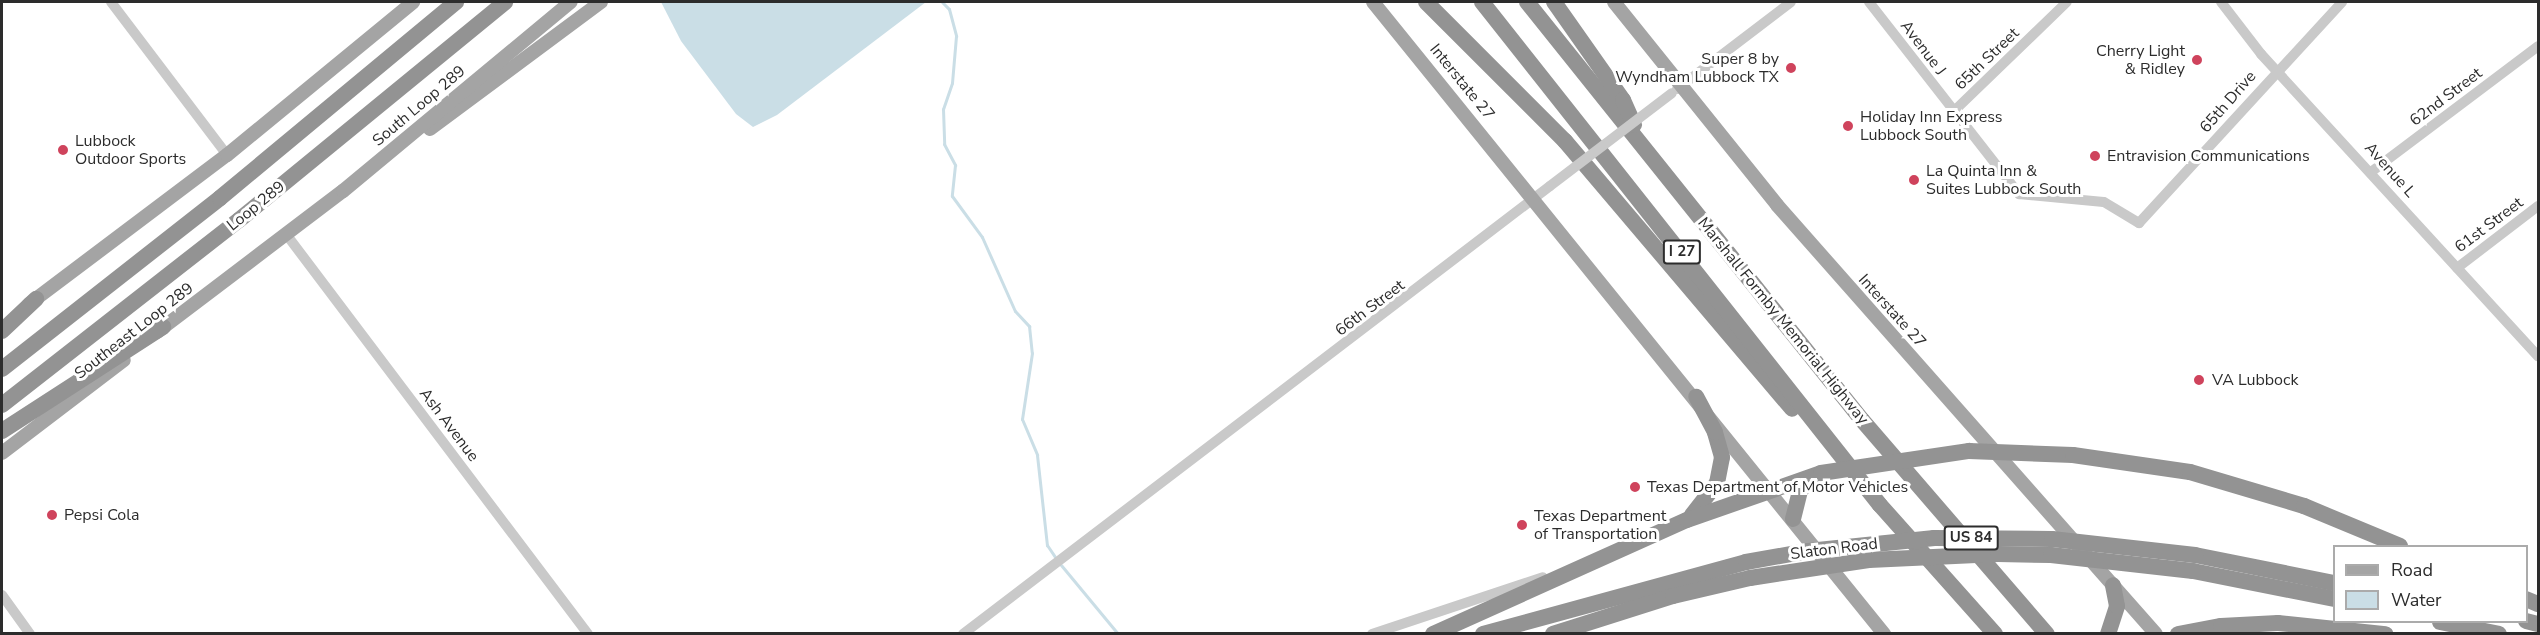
<!DOCTYPE html>
<style>
body{margin:0}
#map{position:relative;width:2540px;height:635px;overflow:hidden;background:#fff;font-family:"Nunito Sans",sans-serif}
div>[style]{position:absolute}
[style*='--x']{left:calc(var(--x)*1px);top:calc(var(--y)*1px);width:calc(var(--w)*1px);rotate:calc(var(--a)*1deg)}
.water>*{inset:0;background:#cadee6}
.stream>*{height:3px;margin:-1.5px;padding:0 1.5px;transform-origin:1.5px;border-radius:1.5px;background:#cadee6}
.minor>*{height:10px;margin:-5px;padding:0 5px;transform-origin:5px;border-radius:5px;background:#c9c9c9}
.major>*{height:14px;margin:-7px;padding:0 7px;transform-origin:7px;border-radius:7px;background:#a4a4a4}
.highway>*{height:16px;margin:-8px;padding:0 8px;transform-origin:8px;border-radius:8px;background:#939393}
.minor-bridge>*{height:10px;margin:-5px;padding:0 5px;transform-origin:5px;border-radius:5px;background:#c9c9c9}
.highway-bridge>*{height:16px;margin:-8px;padding:0 8px;transform-origin:8px;border-radius:8px;background:#939393}
.dots>*{width:16px;height:16px;translate:-50% -50%;box-sizing:border-box;border:3px solid #fff;border-radius:50%}
span{translate:-50% -50%;white-space:nowrap;text-align:center;line-height:1.15;-webkit-text-stroke:6px #fff;paint-order:stroke}
.shield-label span{padding:2px 4px;background:#fff;border:2px solid;border-radius:4px;-webkit-text-stroke-width:0}
.shield-label{font-size:15px;color:#2c2c2c;font-weight:700}
.street-label{font-size:16px;color:#2c2c2c}
.poi-label{font-size:16px;color:#2c2c2c}
.right{translate:-100% -50%;text-align:right}
.left{translate:0 -50%;text-align:left}
.frame{position:absolute;inset:0;border:3px solid #2c2c2c;pointer-events:none}
.legend{position:absolute;left:2333px;top:545px;width:195px;height:78px;box-sizing:border-box;background:#fff;border:2px solid #ababab;margin:0;padding:8px 10px;list-style:none;font-size:18px;color:#2c2c2c}
.legend li{display:flex;align-items:center;gap:12px;height:30px}
.legend b{width:30px;border:2px solid #ababab}
</style>
<div id="map">
<div class="water">
<i style="clip-path:polygon(661px 2px,926px 2px,777px 115px,753px 127px,736px 114px,681px 41px)"></i>
</div>
<div class="stream">
<i style="--x:942;--y:2;--w:10;--a:45"></i>
<i style="--x:949;--y:9;--w:28;--a:75"></i>
<i style="--x:956;--y:36;--w:47;--a:94.9"></i>
<i style="--x:952;--y:83;--w:28;--a:109"></i>
<i style="--x:943;--y:109;--w:35;--a:88"></i>
<i style="--x:944;--y:144;--w:24;--a:62"></i>
<i style="--x:955;--y:165;--w:31;--a:96"></i>
<i style="--x:952;--y:196;--w:51;--a:53.8"></i>
<i style="--x:982;--y:237;--w:81;--a:66"></i>
<i style="--x:1015;--y:311;--w:21;--a:47"></i>
<i style="--x:1029;--y:326;--w:27;--a:84"></i>
<i style="--x:1032;--y:353;--w:67;--a:98.6"></i>
<i style="--x:1022;--y:419;--w:39;--a:67"></i>
<i style="--x:1037;--y:455;--w:91;--a:83.7"></i>
<i style="--x:1047;--y:545;--w:14;--a:56"></i>
<i style="--x:1061;--y:565;--w:89;--a:50.4"></i>
</div>
<div class="minor">
<i style="--x:111;--y:2;--w:192;--a:52.8"></i>
<i style="--x:1869;--y:2;--w:244;--a:52"></i>
<i style="--x:2019;--y:194;--w:85;--a:5.4"></i>
<i style="--x:2104;--y:202;--w:41;--a:31"></i>
<i style="--x:2139;--y:223;--w:300;--a:-47.4"></i>
<i style="--x:2221;--y:2;--w:66;--a:52.4"></i>
<i style="--x:2261;--y:54;--w:410;--a:47.5"></i>
<i style="--x:1677;--y:89;--w:143;--a:-37.3"></i>
<i style="--x:1953;--y:112;--w:158;--a:-44"></i>
<i style="--x:2371;--y:172;--w:209;--a:-37"></i>
<i style="--x:286;--y:234;--w:501;--a:52.95"></i>
<i style="--x:2457;--y:268;--w:102;--a:-37.4"></i>
<i style="--x:2;--y:595;--w:48;--a:54.3"></i>
<i style="--x:963;--y:634;--w:738;--a:-37.35"></i>
<i style="--x:1372;--y:634;--w:180;--a:-18.4"></i>
</div>
<div class="major">
<i style="--x:1373;--y:2;--w:813;--a:51.04"></i>
<i style="--x:1614;--y:2;--w:260;--a:51.2"></i>
<i style="--x:1777;--y:205;--w:572;--a:48.54"></i>
<i style="--x:430;--y:129;--w:213;--a:-36.6"></i>
<i style="--x:29;--y:304;--w:248;--a:-37"></i>
<i style="--x:227;--y:155;--w:241;--a:-39.4"></i>
<i style="--x:157;--y:332;--w:233;--a:-37.2"></i>
<i style="--x:343;--y:191;--w:296;--a:-39.7"></i>
<i style="--x:2;--y:453;--w:153;--a:-37.3"></i>
</div>
<div class="highway">
<i style="--x:1426;--y:2;--w:197;--a:45"></i>
<i style="--x:1565;--y:141;--w:351;--a:49.7"></i>
<i style="--x:1482;--y:2;--w:641;--a:51.65"></i>
<i style="--x:1880;--y:505;--w:173;--a:48.3"></i>
<i style="--x:1527;--y:2;--w:536;--a:51.29"></i>
<i style="--x:1862;--y:420;--w:283;--a:49.2"></i>
<i style="--x:1554;--y:2;--w:120;--a:54.9"></i>
<i style="--x:1623;--y:100;--w:27;--a:66"></i>
<i style="--x:2;--y:331;--w:47;--a:-43.3"></i>
<i style="--x:2;--y:369;--w:277;--a:-38.1"></i>
<i style="--x:220;--y:198;--w:307;--a:-39.7"></i>
<i style="--x:2;--y:405;--w:301;--a:-38"></i>
<i style="--x:239;--y:220;--w:344;--a:-39.3"></i>
<i style="--x:2;--y:431;--w:192;--a:-32.9"></i>
<i style="--x:1969;--y:451;--w:104;--a:2.2"></i>
<i style="--x:2073;--y:455;--w:118;--a:8.3"></i>
<i style="--x:2190;--y:472;--w:119;--a:16.6"></i>
<i style="--x:2304;--y:506;--w:104;--a:22.6"></i>
<i style="--x:1692;--y:515;--w:41;--a:-52"></i>
<i style="--x:1717;--y:483;--w:26;--a:-79"></i>
<i style="--x:1722;--y:457;--w:26;--a:-106"></i>
<i style="--x:1715;--y:432;--w:40;--a:-118"></i>
<i style="--x:1793;--y:519;--w:30;--a:-76"></i>
<i style="--x:1800;--y:490;--w:19;--a:-39"></i>
<i style="--x:2195;--y:555;--w:142;--a:11.4"></i>
<i style="--x:2193;--y:571;--w:144;--a:11.2"></i>
<i style="--x:2526;--y:599;--w:13;--a:23"></i>
<i style="--x:2526;--y:621;--w:12;--a:14"></i>
<i style="--x:2440;--y:622;--w:60;--a:11.5"></i>
<i style="--x:1433;--y:634;--w:278;--a:-24.2"></i>
<i style="--x:1687;--y:520;--w:142;--a:-19.3"></i>
<i style="--x:1483;--y:634;--w:273;--a:-15.3"></i>
<i style="--x:1553;--y:634;--w:126;--a:-17.6"></i>
<i style="--x:1673;--y:596;--w:79;--a:-13.2"></i>
<i style="--x:2108;--y:634;--w:29;--a:-72"></i>
<i style="--x:2117;--y:606;--w:21;--a:-101"></i>
<i style="--x:2178;--y:634;--w:44;--a:-10.5"></i>
<i style="--x:2221;--y:626;--w:57;--a:-3"></i>
<i style="--x:2278;--y:623;--w:108;--a:5.9"></i>
</div>
<div class="minor-bridge">
<i style="--x:1550;--y:186;--w:153;--a:-37.3"></i>
</div>
<div class="highway-bridge">
<i style="--x:1821;--y:473;--w:150;--a:-8.5"></i>
<i style="--x:1746;--y:562;--w:63;--a:-10.1"></i>
<i style="--x:1808;--y:551;--w:127;--a:-5.9"></i>
<i style="--x:1934;--y:538;--w:118;--a:0.5"></i>
<i style="--x:2052;--y:539;--w:144;--a:6.4"></i>
<i style="--x:1750;--y:578;--w:120;--a:-8.6"></i>
<i style="--x:1869;--y:560;--w:129;--a:-2.7"></i>
<i style="--x:1998;--y:554;--w:53;--a:1.1"></i>
<i style="--x:2051;--y:555;--w:143;--a:6.4"></i>
</div>
<div class="dots">
<i style="left:2197px;top:60px;background:#cf435c"></i>
<i style="left:1791px;top:68px;background:#cf435c"></i>
<i style="left:1848px;top:126px;background:#cf435c"></i>
<i style="left:63px;top:150px;background:#cf435c"></i>
<i style="left:2095px;top:156px;background:#cf435c"></i>
<i style="left:1914px;top:180px;background:#cf435c"></i>
<i style="left:2199px;top:380px;background:#cf435c"></i>
<i style="left:1635px;top:487px;background:#cf435c"></i>
<i style="left:52px;top:515px;background:#cf435c"></i>
<i style="left:1522px;top:525px;background:#cf435c"></i>
</div>
<div class="shield-label">
<span style="left:1682px;top:252px">I 27</span>
<span style="left:1971px;top:538px">US 84</span>
</div>
<div class="street-label">
<span style="left:1923px;top:48px;rotate:53deg">Avenue J</span>
<span style="left:1987px;top:59px;rotate:-44deg">65th Street</span>
<span style="left:1462px;top:82px;rotate:51deg">Interstate 27</span>
<span style="left:2446px;top:97px;rotate:-37deg">62nd Street</span>
<span style="left:2228px;top:102px;rotate:-49deg">65th Drive</span>
<span style="left:419px;top:106px;rotate:-40deg">South Loop 289</span>
<span style="left:2390px;top:170px;rotate:48deg">Avenue L</span>
<span style="left:256px;top:206px;rotate:-39deg">Loop 289</span>
<span style="left:2489px;top:225px;rotate:-37deg">61st Street</span>
<span style="left:1370px;top:308px;rotate:-37deg">66th Street</span>
<span style="left:1892px;top:311px;rotate:48deg">Interstate 27</span>
<span style="left:1783px;top:321px;rotate:51deg">Marshall Formby Memorial Highway</span>
<span style="left:134px;top:331px;rotate:-38deg">Southeast Loop 289</span>
<span style="left:449px;top:425px;rotate:53deg">Ash Avenue</span>
<span style="left:1834px;top:549px;rotate:-7deg">Slaton Road</span>
</div>
<div class="poi-label">
<span class="right" style="left:2185px;top:60px">Cherry Light<br>&amp; Ridley</span>
<span class="right" style="left:1779px;top:68px">Super 8 by<br>Wyndham Lubbock TX</span>
<span class="left" style="left:1860px;top:126px">Holiday Inn Express<br>Lubbock South</span>
<span class="left" style="left:75px;top:150px">Lubbock<br>Outdoor Sports</span>
<span class="left" style="left:2107px;top:156px">Entravision Communications</span>
<span class="left" style="left:1926px;top:180px">La Quinta Inn &amp;<br>Suites Lubbock South</span>
<span class="left" style="left:2212px;top:380px">VA Lubbock</span>
<span class="left" style="left:1647px;top:487px">Texas Department of Motor Vehicles</span>
<span class="left" style="left:64px;top:515px">Pepsi Cola</span>
<span class="left" style="left:1534px;top:525px">Texas Department<br>of Transportation</span>
</div>
<div class="frame"></div>
<ul class="legend">
<li><b style="height:8px;background:#a4a4a4"></b>Road</li>
<li><b style="height:16px;background:#cadee6"></b>Water</li>
</ul>
</div>
